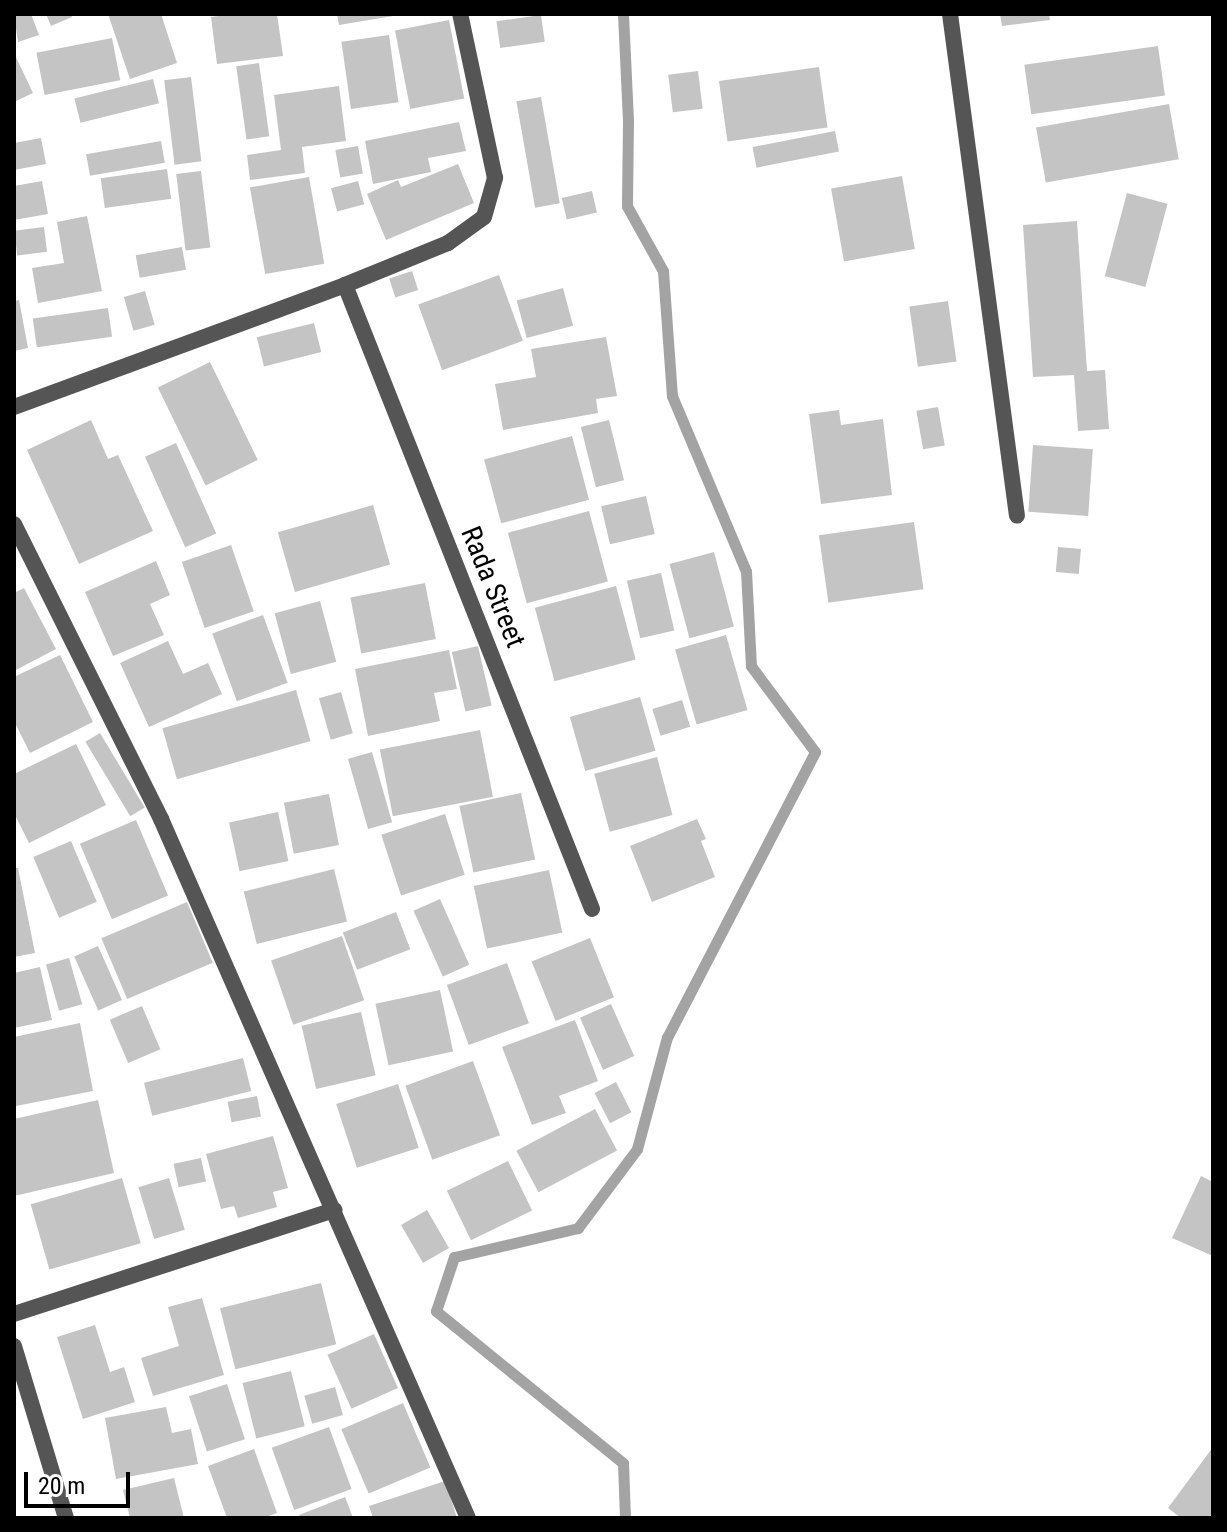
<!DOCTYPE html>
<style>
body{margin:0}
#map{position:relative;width:1227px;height:1532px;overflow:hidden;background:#fff;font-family:"Roboto Condensed",sans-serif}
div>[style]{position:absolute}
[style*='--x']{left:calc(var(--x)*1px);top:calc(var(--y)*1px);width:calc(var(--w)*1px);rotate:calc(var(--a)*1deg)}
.stream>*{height:11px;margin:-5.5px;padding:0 5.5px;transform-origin:5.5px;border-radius:5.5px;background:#a3a3a3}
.building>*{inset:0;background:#c4c4c4;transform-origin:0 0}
.minor>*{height:16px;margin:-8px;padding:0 8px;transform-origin:8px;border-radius:8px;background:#555}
.tertiary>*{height:16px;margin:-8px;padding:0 8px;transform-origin:8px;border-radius:8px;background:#555}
span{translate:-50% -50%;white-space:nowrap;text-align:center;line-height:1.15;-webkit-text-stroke:8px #fff;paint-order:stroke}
.street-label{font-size:28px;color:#000}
.frame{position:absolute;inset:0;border:16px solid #000;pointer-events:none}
.scale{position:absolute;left:24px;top:1472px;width:106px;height:36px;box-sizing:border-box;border:4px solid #000;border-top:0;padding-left:10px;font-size:24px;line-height:28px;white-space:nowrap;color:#000;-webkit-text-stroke:6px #fff;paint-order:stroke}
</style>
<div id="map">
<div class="stream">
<i style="--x:623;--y:14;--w:107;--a:87.3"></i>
<i style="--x:628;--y:121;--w:85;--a:90.7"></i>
<i style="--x:627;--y:206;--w:74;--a:61"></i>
<i style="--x:663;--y:271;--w:125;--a:85.9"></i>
<i style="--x:672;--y:396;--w:190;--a:67.1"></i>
<i style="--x:746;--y:571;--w:95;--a:87"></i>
<i style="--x:751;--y:666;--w:107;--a:53.3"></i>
<i style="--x:815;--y:752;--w:321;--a:117.4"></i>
<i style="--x:667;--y:1037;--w:116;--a:105"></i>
<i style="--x:637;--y:1149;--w:99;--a:126.8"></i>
<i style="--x:578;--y:1228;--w:127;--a:166.8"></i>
<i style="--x:454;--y:1257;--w:57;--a:108.4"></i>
<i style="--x:436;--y:1311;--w:241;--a:39.1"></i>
<i style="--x:623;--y:1463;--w:55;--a:87.9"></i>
</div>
<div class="building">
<i style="clip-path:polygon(14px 14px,31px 14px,39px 35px,18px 42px)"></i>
<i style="clip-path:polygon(46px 14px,71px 14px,72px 17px,51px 26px)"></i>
<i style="clip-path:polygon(108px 14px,161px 14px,177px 63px,130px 79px)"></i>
<i style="clip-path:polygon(233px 14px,277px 14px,283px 56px,217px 64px,211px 17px)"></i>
<i style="clip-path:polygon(337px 14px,392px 14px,393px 16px,339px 25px)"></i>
<i style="clip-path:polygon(1000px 14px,1049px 14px,1050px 20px,1002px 26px)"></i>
<i style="left:541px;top:15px;width:27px;height:45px;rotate:82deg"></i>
<i style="left:449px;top:20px;width:80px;height:55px;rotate:79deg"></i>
<i style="left:389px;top:35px;width:68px;height:48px;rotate:82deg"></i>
<i style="left:112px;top:38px;width:43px;height:77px;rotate:79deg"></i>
<i style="left:1158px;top:46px;width:50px;height:135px;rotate:82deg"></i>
<i style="clip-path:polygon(14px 53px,33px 93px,14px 102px)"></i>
<i style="left:259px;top:63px;width:74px;height:23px;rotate:82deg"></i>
<i style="left:819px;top:67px;width:61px;height:101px;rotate:82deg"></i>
<i style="left:698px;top:71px;width:38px;height:30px;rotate:83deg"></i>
<i style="left:191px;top:77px;width:85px;height:27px;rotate:83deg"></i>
<i style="left:153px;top:79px;width:25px;height:81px;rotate:76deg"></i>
<i style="clip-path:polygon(339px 86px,346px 141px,302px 147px,305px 173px,250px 180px,247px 155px,281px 150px,274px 95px)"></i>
<i style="left:541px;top:97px;width:108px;height:25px;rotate:80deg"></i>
<i style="left:1169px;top:104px;width:56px;height:135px;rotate:80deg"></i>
<i style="clip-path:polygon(459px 122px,466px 151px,428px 158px,431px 172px,373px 184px,365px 141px)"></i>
<i style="left:835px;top:131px;width:21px;height:84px;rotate:79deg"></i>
<i style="clip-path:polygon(41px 138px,46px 164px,14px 170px,14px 143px)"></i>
<i style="left:161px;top:141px;width:22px;height:76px;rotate:80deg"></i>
<i style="left:358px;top:146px;width:28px;height:23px;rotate:80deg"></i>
<i style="clip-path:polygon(458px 164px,474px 203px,386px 240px,367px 194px,398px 180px,401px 187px)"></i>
<i style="left:167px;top:169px;width:30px;height:67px;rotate:82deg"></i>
<i style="left:201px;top:171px;width:77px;height:25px;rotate:83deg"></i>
<i style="left:902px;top:176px;width:74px;height:72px;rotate:80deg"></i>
<i style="left:309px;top:177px;width:88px;height:60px;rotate:80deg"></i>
<i style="clip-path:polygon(42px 181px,48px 214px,14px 220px,14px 186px)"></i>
<i style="left:358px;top:181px;width:24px;height:28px;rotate:75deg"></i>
<i style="left:592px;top:191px;width:22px;height:31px;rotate:77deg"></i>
<i style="left:1127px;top:193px;width:42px;height:86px;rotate:15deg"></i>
<i style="clip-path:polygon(87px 216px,102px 291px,38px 303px,32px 268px,64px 263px,57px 222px)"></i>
<i style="clip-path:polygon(1077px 221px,1087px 371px,1105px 370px,1109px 429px,1078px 431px,1074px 375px,1033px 377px,1023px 225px)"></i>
<i style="left:44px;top:227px;width:25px;height:30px;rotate:83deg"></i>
<i style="left:182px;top:247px;width:23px;height:47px;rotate:80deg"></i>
<i style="left:412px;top:271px;width:20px;height:24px;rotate:72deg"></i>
<i style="left:499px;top:275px;width:70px;height:86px;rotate:70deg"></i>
<i style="left:563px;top:288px;width:39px;height:48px;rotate:75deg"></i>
<i style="left:145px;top:291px;width:35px;height:22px;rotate:74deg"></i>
<i style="clip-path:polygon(19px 300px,28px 348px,14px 351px,14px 301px)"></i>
<i style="left:948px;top:301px;width:61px;height:39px;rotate:82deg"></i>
<i style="left:108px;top:308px;width:29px;height:76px;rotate:82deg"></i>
<i style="left:314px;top:323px;width:30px;height:59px;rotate:76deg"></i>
<i style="clip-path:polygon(606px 337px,617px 396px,596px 399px,598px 413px,503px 430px,495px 384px,536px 377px,531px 349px)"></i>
<i style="left:210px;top:362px;width:109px;height:58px;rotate:64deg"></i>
<i style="left:938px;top:407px;width:39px;height:22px;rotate:80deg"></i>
<i style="clip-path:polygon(839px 410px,841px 425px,883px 419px,892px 495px,821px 504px,809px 414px)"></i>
<i style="clip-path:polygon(91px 420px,108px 459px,118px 455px,153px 531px,79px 564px,27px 450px)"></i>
<i style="left:609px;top:420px;width:62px;height:29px;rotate:76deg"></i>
<i style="left:572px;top:436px;width:66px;height:91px;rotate:75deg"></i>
<i style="left:176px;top:443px;width:99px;height:34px;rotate:66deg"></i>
<i style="left:1033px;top:445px;width:60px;height:67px;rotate:4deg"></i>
<i style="left:646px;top:496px;width:39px;height:46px;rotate:77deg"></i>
<i style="left:373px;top:505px;width:62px;height:99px;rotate:74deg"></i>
<i style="left:589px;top:511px;width:73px;height:84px;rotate:75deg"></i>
<i style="left:914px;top:522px;width:68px;height:96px;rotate:82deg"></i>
<i style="left:231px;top:545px;width:70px;height:52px;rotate:71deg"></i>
<i style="left:1058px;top:547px;width:23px;height:25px;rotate:5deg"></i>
<i style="left:714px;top:552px;width:77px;height:46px;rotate:75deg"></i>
<i style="clip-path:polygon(156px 561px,170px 595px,150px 604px,164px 635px,113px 656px,85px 592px)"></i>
<i style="left:661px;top:573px;width:59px;height:35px;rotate:77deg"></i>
<i style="left:425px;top:583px;width:57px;height:76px;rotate:79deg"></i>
<i style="left:616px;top:586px;width:76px;height:84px;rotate:75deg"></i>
<i style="clip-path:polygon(24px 588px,56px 649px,14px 671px,14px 593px)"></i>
<i style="left:320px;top:601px;width:63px;height:47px;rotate:75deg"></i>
<i style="left:263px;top:615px;width:72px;height:54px;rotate:70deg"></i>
<i style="left:726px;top:635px;width:78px;height:53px;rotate:74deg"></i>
<i style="clip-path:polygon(168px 641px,183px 674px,208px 663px,222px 694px,149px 727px,120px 663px)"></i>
<i style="left:478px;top:646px;width:61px;height:27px;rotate:77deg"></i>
<i style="clip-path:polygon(449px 650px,457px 689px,434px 693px,440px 721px,368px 736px,355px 669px)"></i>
<i style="clip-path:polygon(60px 655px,93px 722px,30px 753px,14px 721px,14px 677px)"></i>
<i style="left:296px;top:690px;width:53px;height:139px;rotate:74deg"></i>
<i style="left:341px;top:692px;width:43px;height:23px;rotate:74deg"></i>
<i style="left:640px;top:697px;width:56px;height:73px;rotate:74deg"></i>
<i style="left:682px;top:700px;width:28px;height:31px;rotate:73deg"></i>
<i style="left:480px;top:730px;width:68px;height:102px;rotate:79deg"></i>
<i style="left:100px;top:733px;width:87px;height:17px;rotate:59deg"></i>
<i style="clip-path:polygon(76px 744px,106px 805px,29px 843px,14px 813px,14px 774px)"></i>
<i style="left:372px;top:752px;width:73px;height:25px;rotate:74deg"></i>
<i style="left:657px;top:757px;width:60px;height:65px;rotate:75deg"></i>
<i style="left:521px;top:793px;width:68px;height:63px;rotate:78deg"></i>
<i style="left:329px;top:794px;width:52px;height:46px;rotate:79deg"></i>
<i style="left:278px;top:812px;width:50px;height:50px;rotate:78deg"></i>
<i style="left:445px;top:814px;width:64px;height:67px;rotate:72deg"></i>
<i style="clip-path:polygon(697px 819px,706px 839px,701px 841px,715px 877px,652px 902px,630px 846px)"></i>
<i style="left:136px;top:820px;width:82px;height:61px;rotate:67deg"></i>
<i style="left:71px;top:841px;width:66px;height:41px;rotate:67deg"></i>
<i style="clip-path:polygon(14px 868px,18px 868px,35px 953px,14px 957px)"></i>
<i style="left:334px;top:869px;width:54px;height:93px;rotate:76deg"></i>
<i style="left:549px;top:870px;width:64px;height:77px;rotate:78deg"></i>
<i style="left:440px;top:899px;width:72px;height:29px;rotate:66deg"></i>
<i style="left:187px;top:902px;width:66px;height:93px;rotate:67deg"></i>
<i style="left:396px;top:912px;width:40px;height:57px;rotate:69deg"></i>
<i style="left:342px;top:936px;width:68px;height:75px;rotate:71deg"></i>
<i style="left:590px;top:938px;width:64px;height:63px;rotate:68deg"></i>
<i style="left:98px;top:946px;width:59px;height:26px;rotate:66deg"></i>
<i style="left:69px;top:958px;width:48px;height:24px;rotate:74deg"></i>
<i style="left:507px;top:963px;width:64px;height:64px;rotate:70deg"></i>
<i style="clip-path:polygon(40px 967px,52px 1020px,14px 1028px,14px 973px)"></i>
<i style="left:440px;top:990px;width:63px;height:66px;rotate:78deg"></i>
<i style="left:611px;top:1004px;width:57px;height:34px;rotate:66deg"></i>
<i style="left:142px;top:1006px;width:47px;height:35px;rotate:67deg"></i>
<i style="left:361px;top:1012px;width:65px;height:61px;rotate:77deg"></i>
<i style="clip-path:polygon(575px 1020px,598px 1081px,559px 1096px,566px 1113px,532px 1125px,502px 1047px)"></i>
<i style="clip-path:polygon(80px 1023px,93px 1091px,16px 1106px,14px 1037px)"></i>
<i style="left:243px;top:1058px;width:34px;height:102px;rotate:76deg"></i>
<i style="left:473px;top:1061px;width:79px;height:72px;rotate:70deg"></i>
<i style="left:616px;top:1082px;width:34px;height:24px;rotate:63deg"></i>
<i style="left:398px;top:1084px;width:67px;height:65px;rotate:72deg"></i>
<i style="left:257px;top:1096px;width:21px;height:30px;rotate:79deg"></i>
<i style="clip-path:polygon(98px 1100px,114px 1173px,14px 1196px,14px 1119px)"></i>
<i style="left:595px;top:1109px;width:47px;height:89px;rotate:62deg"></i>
<i style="clip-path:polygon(273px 1136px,288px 1188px,273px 1192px,277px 1207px,238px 1218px,234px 1206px,221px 1209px,206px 1154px)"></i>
<i style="left:201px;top:1158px;width:24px;height:28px;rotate:78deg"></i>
<i style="left:508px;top:1161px;width:55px;height:68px;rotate:64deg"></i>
<i style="clip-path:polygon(1201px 1176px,1213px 1182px,1213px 1256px,1172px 1238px)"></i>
<i style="left:122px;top:1178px;width:68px;height:95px;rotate:74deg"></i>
<i style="left:169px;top:1178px;width:54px;height:32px;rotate:73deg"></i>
<i style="left:427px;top:1210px;width:44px;height:30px;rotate:60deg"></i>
<i style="left:321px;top:1283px;width:63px;height:104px;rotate:76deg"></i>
<i style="clip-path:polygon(202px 1298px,224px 1375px,153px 1396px,141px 1358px,179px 1346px,168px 1307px)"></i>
<i style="clip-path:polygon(95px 1325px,110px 1372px,124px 1367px,135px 1402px,83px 1419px,57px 1337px)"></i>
<i style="left:374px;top:1334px;width:59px;height:51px;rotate:66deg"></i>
<i style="left:291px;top:1371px;width:57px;height:50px;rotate:76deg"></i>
<i style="left:227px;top:1384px;width:58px;height:40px;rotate:72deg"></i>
<i style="left:335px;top:1387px;width:29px;height:32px;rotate:74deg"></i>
<i style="left:403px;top:1403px;width:70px;height:67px;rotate:67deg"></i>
<i style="clip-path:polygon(166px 1407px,172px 1433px,191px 1429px,198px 1464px,116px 1479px,105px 1418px)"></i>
<i style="left:329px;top:1427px;width:66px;height:61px;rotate:70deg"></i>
<i style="clip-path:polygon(1213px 1447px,1213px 1512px,1209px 1518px,1181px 1518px,1168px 1508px)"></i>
<i style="clip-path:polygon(254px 1449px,277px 1513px,263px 1518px,227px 1518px,208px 1466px)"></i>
<i style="clip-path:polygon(174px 1478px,184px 1518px,130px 1518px,123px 1490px)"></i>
<i style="clip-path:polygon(445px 1481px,457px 1518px,373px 1518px,369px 1506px)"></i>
<i style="clip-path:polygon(345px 1497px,353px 1518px,300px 1518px,299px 1515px)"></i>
</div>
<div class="minor">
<i style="--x:950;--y:14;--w:506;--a:82.4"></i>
<i style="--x:345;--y:285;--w:671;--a:68.4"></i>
<i style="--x:14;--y:524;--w:330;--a:63.5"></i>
<i style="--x:161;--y:819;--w:763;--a:66.29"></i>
<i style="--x:14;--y:1314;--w:337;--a:-18"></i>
<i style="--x:14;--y:1346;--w:180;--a:73.2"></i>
</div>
<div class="tertiary">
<i style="--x:14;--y:407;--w:353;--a:-20.2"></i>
<i style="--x:345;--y:285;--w:111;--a:-22.2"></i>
<i style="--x:448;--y:243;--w:44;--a:-35.8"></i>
<i style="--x:484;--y:217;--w:41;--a:-74.2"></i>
<i style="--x:495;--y:178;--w:168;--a:-102"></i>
</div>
<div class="street-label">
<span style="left:493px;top:587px;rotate:68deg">Rada Street</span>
</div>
<div class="frame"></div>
<div class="scale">20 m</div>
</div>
